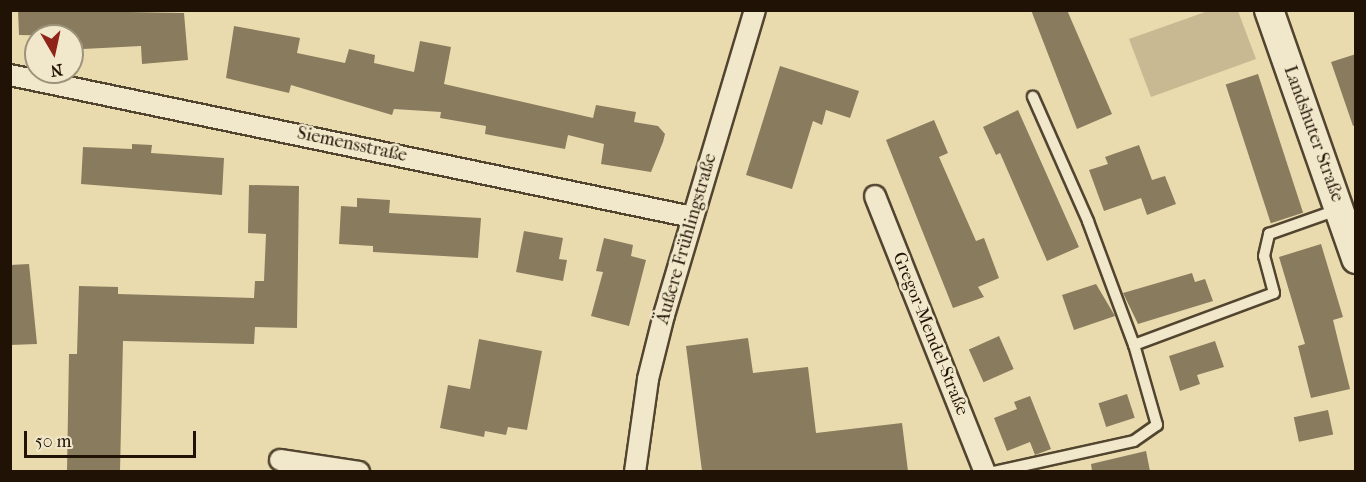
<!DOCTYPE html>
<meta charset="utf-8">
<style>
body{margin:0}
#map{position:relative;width:1366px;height:482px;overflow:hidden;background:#eadbaf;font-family:"IM FELL French Canon",serif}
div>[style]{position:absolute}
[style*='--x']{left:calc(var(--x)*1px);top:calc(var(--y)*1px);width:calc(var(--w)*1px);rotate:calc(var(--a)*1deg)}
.green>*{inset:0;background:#c8b992}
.building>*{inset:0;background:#897b5d;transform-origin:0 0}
.roads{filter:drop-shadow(2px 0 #524530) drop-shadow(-2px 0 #524530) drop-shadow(0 2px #524530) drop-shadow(0 -2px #524530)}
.service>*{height:10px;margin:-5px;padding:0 5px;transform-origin:5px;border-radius:5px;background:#f1e8cb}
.minor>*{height:20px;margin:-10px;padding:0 10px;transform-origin:10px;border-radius:10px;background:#f1e8cb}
.secondary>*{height:28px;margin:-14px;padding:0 14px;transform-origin:14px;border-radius:14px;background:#f1e8cb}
span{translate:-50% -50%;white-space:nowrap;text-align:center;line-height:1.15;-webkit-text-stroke:5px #f1e8cb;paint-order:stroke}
.street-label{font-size:18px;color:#201305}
.frame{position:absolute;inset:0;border:12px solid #201305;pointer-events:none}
.north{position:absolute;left:24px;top:24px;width:60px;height:60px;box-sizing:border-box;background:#f1e8cb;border:2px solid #9d937c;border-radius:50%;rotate:171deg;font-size:16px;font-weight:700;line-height:24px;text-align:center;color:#201305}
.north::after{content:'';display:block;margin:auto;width:21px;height:27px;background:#8f2418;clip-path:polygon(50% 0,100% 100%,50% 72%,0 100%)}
.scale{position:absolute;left:24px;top:431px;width:172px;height:27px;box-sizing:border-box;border:3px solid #201305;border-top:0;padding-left:8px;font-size:18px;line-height:21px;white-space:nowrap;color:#201305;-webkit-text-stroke:4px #f1e8cb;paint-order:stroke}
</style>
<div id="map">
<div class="green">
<i style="clip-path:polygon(1208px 11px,1238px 11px,1256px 59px,1151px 97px,1129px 39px)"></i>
</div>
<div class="building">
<i style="clip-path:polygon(18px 10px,184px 13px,188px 60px,142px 64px,141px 46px,83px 49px,82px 43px,72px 43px,72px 36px,19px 35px)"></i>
<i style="clip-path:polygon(1031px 10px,1067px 10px,1112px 114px,1077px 129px)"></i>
<i style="clip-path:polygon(234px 26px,300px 38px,297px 53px,345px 63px,349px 49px,375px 55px,374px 63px,414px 72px,420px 41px,451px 47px,444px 84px,593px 118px,596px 105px,636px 112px,634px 122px,658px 126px,665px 134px,663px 142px,651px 172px,601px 164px,604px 144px,568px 135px,565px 149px,485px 134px,486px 126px,440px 118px,441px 112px,394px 109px,392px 115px,291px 85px,289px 93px,226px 78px)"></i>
<i style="clip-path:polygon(1356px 54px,1356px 125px,1353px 126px,1331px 62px)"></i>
<i style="clip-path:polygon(780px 66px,859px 91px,850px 118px,826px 110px,822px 125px,813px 121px,792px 189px,746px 175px)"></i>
<i style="left:1258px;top:74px;width:146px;height:34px;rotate:72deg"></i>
<i style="clip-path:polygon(1018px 110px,1079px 247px,1047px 261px,1000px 153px,996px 155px,983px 127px)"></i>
<i style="clip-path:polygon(934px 120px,948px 153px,939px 157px,976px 241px,984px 238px,999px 278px,978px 287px,984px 297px,953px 308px,886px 140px)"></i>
<i style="clip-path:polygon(132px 144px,152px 145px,151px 153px,224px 158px,222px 195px,81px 184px,83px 147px,132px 149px)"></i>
<i style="clip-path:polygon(1139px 145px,1152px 180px,1165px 176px,1176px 204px,1147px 215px,1141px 198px,1104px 211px,1089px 170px,1108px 164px,1105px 157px)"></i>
<i style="clip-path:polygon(249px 185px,299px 186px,297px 328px,255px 327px,254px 344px,123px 341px,120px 471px,67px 471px,69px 354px,77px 354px,79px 286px,118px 287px,118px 294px,254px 298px,255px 281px,264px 281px,266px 234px,248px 233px)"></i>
<i style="clip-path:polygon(357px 198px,390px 200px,389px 213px,481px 218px,478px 258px,373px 252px,373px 246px,339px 244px,341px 206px,357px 207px)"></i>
<i style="clip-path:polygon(524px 231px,563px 238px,559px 259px,567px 260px,563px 281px,516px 272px)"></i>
<i style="clip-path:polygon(604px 238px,633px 245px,631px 256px,646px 260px,629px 326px,591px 316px,603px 272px,596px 271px)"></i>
<i style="clip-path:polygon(1321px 244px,1343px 317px,1333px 320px,1350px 389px,1311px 398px,1298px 346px,1305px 344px,1279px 257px)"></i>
<i style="clip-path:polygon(29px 264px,37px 344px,10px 345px,10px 265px)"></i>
<i style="clip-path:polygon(1192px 273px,1195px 282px,1205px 279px,1213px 301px,1138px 324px,1123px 293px)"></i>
<i style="clip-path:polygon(1096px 284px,1115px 316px,1074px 330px,1062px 295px)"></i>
<i style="left:999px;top:336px;width:36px;height:33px;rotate:66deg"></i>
<i style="clip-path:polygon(748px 338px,753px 373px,808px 367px,816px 433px,902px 423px,908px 471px,702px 471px,686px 346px)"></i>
<i style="clip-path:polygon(479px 339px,542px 351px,527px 430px,508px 427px,506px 435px,485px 431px,484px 437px,440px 428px,448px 385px,470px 389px)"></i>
<i style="clip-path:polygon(1215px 341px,1224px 367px,1197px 375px,1200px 384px,1180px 391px,1169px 356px)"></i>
<i style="left:1127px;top:394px;width:25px;height:30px;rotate:72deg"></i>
<i style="clip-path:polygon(1030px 396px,1051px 449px,1035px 455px,1030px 442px,1007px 451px,994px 418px,1017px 409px,1014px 402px)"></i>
<i style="left:1328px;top:410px;width:25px;height:35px;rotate:78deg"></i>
<i style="clip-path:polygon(1146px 451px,1150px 471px,1092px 471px,1091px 464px)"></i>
</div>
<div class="roads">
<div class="service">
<i style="--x:1134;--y:345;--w:149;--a:-20.4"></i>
<i style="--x:1274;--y:293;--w:38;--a:-105"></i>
<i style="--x:1264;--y:256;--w:23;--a:-77"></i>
<i style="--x:1269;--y:234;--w:72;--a:-19.4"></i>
<i style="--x:994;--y:472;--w:143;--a:-12.5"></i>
<i style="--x:1134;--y:441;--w:28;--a:-35"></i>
<i style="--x:1157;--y:425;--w:83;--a:-106"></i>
<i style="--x:1134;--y:345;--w:132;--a:-110.4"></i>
<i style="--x:1088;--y:221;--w:136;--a:-113.9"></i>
</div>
<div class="minor">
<i style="--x:10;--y:75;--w:697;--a:11.76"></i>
<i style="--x:875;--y:196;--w:297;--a:68.3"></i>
<i style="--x:280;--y:460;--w:80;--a:8.6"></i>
<i style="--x:635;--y:472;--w:94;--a:-82"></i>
<i style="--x:648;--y:379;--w:66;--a:-76"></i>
<i style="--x:664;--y:315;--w:318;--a:-73.4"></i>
</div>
<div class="secondary">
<i style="--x:1269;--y:10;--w:264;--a:70.7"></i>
</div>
</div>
<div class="street-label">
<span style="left:1313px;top:134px;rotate:70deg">Landshuter Straße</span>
<span style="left:352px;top:145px;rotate:12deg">Siemensstraße</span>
<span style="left:687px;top:239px;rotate:-74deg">Äußere Frühlingstraße</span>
<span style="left:930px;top:334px;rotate:68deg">Gregor-Mendel-Straße</span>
</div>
<div class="frame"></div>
<div class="north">N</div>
<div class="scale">50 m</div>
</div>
